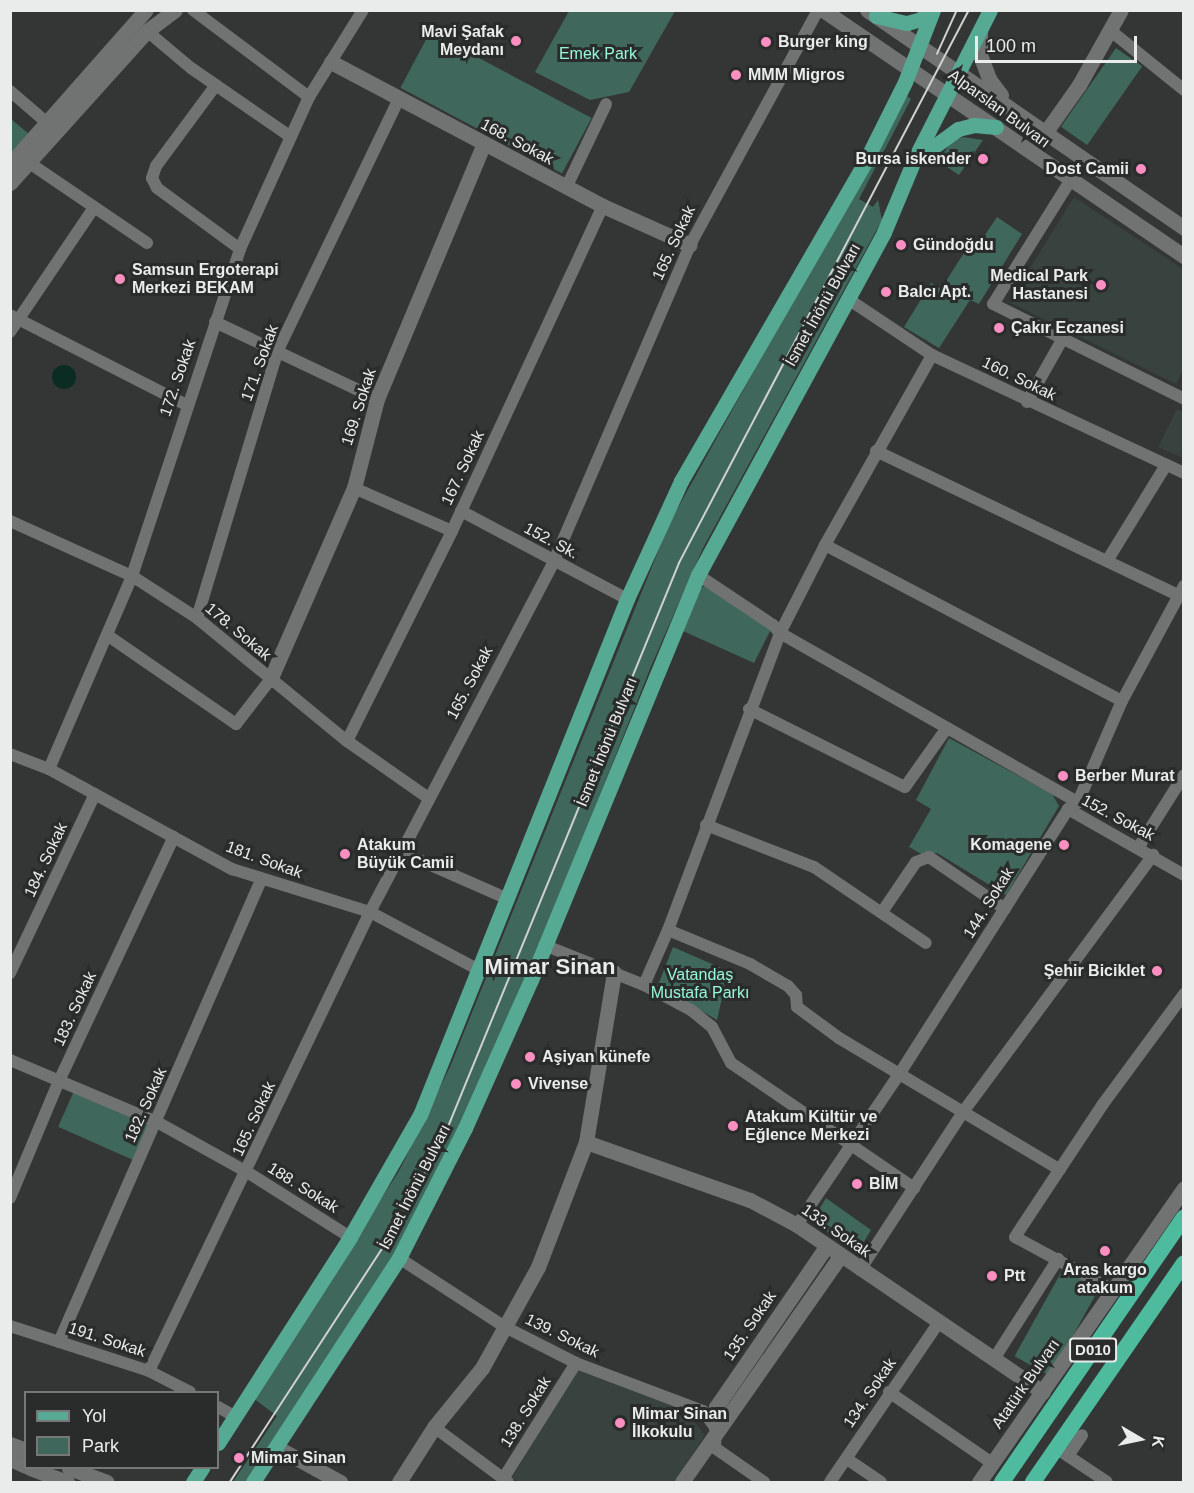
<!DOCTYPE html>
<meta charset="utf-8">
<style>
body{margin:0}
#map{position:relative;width:1194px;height:1493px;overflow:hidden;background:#333635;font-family:Helvetica,sans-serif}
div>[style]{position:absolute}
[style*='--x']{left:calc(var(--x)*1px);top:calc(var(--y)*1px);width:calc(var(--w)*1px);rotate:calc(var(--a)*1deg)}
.built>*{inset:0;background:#38423f}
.green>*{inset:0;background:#40675b;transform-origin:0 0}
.water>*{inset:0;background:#0b2c23}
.round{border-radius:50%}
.minor>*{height:12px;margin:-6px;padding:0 6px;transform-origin:6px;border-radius:6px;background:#707372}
.tertiary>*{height:15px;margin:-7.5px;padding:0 7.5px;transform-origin:7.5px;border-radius:7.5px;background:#707372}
.secondary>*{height:15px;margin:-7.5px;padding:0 7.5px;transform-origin:7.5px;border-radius:7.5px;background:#707372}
.primary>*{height:15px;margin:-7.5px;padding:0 7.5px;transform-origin:7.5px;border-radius:7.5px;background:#56a993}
.trunk>*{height:16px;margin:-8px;padding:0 8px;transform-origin:8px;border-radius:8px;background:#4ebb9e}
.tram>*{height:1.5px;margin:-0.75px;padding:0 0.75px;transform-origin:0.75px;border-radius:0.75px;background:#cfd0d0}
.dots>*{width:16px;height:16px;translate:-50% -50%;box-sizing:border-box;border:3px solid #292c2b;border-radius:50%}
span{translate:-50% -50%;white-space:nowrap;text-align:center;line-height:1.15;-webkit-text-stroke:6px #292c2b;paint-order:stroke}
.shield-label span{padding:2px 4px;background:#292c2b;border:2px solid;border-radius:4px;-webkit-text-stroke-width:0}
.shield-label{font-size:15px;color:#eaebeb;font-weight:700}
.poi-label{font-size:16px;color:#eaebeb;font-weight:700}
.right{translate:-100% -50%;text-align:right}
.left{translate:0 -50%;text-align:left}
.park-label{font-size:16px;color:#97f6d8}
.street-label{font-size:16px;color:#eaebeb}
.district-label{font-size:22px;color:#eaebeb;font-weight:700}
.frame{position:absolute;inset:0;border:12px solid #eaebeb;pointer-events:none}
.legend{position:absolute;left:24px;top:1391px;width:195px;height:78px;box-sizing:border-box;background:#292c2b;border:2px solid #767878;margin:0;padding:8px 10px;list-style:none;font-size:18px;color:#eaebeb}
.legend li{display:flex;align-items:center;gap:12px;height:30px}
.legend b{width:30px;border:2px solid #767878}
.north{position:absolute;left:1110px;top:1409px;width:60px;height:60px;-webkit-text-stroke:4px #292c2b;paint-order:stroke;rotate:99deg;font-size:16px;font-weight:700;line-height:24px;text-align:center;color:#eaebeb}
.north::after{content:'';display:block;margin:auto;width:21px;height:27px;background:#eaebeb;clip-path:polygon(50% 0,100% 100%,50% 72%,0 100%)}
.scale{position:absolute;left:975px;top:36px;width:162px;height:27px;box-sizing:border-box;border:3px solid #eaebeb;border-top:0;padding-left:8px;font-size:18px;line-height:21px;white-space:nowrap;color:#eaebeb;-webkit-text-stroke:4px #292c2b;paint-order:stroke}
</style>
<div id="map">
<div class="built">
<i style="clip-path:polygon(1074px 197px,1183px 269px,1183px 370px,1176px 384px,1009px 302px)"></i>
<i style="clip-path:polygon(1177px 409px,1183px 412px,1183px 458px,1158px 447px)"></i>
<i style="clip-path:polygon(579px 1366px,686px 1411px,705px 1435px,675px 1482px,519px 1482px,512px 1478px)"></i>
</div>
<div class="green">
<i style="clip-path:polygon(569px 11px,569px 10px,675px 11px,629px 92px,590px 100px,535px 72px)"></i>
<i style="left:430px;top:32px;width:183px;height:63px;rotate:28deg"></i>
<i style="left:1116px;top:48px;width:32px;height:96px;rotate:35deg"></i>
<i style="clip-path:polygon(907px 96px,911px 99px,859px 199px,873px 207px,878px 200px,882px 220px,703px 548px,652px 664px,469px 1123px,411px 1234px,251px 1482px,233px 1482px,277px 1416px,253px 1398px,399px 1171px,450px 1067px,670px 522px)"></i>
<i style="clip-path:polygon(11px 119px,29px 134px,11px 158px)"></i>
<i style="clip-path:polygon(963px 137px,983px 140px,959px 175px,938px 161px,952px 141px)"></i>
<i style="clip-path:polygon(997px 217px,1022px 234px,979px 304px,970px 300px,939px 348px,904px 327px,931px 283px,941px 289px,974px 237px,981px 241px)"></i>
<i style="clip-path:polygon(706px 586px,771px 629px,754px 663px,683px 631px,698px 589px)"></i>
<i style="clip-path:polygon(949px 738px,1052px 794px,1059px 806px,1006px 895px,937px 853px,923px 855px,909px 847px,931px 809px,916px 800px)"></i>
<i style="clip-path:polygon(673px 947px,728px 971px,717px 1020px,658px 985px)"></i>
<i style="left:74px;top:1091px;width:84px;height:39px;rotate:24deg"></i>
<i style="clip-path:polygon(826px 1198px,871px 1230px,858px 1252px,817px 1225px,815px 1216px)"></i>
<i style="left:1064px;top:1267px;width:41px;height:102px;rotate:29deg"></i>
</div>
<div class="water">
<i class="round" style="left:52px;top:365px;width:24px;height:24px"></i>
</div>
<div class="minor">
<i style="--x:193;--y:10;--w:145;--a:36.9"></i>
<i style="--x:147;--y:31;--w:57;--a:40.1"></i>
<i style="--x:191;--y:68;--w:121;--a:34.6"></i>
<i style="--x:1111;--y:31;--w:94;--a:38.9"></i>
<i style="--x:216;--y:85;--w:101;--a:126.5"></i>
<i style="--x:156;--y:166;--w:13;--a:108"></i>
<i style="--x:152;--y:178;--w:11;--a:63"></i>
<i style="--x:157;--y:188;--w:103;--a:36.3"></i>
<i style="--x:10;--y:91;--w:46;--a:40.6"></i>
<i style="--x:28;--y:162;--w:144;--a:34.2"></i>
<i style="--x:1070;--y:181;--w:145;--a:122"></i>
<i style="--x:993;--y:304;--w:213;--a:26.4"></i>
<i style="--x:566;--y:188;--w:93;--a:-64.5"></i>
<i style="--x:848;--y:299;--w:101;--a:33.7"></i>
<i style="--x:932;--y:355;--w:278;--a:25.1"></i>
<i style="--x:10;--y:315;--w:199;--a:27"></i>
<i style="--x:215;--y:322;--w:179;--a:25.4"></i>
<i style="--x:10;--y:332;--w:148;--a:-56"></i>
<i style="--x:1027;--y:402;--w:73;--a:-60.6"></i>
<i style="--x:876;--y:451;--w:335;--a:25.5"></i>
<i style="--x:354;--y:488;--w:107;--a:23.7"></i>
<i style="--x:461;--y:511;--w:188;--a:27.9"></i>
<i style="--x:10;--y:521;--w:134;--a:24.3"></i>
<i style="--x:132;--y:576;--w:77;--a:32.9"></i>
<i style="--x:197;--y:618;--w:194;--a:39.4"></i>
<i style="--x:347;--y:741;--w:98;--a:35"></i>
<i style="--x:825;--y:545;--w:335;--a:27.7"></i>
<i style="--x:1107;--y:561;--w:113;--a:-58.4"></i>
<i style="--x:698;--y:575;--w:90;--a:33.7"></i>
<i style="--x:773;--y:625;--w:11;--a:49"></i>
<i style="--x:780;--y:633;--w:99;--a:-62.9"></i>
<i style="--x:825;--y:545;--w:218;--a:-60.6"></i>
<i style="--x:197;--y:618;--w:280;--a:-73.2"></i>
<i style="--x:278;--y:350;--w:279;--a:-64.3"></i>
<i style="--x:107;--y:635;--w:157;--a:34.6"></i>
<i style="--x:236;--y:724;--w:56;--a:-52.3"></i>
<i style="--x:749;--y:709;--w:174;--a:26.6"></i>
<i style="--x:905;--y:787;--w:72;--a:-54.6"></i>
<i style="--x:347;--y:741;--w:235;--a:-63.4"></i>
<i style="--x:452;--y:531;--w:358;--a:-65.1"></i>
<i style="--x:10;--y:754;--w:42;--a:21"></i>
<i style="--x:49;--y:769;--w:209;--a:28.7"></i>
<i style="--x:232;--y:869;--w:145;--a:17.3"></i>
<i style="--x:370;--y:912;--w:123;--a:28"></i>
<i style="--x:49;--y:769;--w:210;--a:-66.7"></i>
<i style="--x:132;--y:576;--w:344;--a:-71.7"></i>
<i style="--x:240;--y:249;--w:167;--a:-65.6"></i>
<i style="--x:309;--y:97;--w:102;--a:-58.2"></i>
<i style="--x:1068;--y:809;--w:133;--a:29.6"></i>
<i style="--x:706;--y:825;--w:116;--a:21.3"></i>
<i style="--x:814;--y:867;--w:135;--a:34.2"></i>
<i style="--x:1138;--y:848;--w:86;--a:-57.8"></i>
<i style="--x:401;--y:852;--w:115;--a:23.7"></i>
<i style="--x:882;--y:912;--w:60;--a:-55.8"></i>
<i style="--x:916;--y:862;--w:14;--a:-21"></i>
<i style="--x:929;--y:857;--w:92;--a:34.4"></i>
<i style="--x:668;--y:930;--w:317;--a:-69.3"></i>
<i style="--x:780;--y:633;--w:343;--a:29.6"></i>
<i style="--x:544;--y:945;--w:108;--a:21.8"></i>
<i style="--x:644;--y:985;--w:53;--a:28"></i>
<i style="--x:691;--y:1010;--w:27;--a:39"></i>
<i style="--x:712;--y:1027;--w:41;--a:62.2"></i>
<i style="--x:731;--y:1063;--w:222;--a:34.3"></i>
<i style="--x:10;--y:973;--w:198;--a:-64.6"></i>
<i style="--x:644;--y:985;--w:60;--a:-66.4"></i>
<i style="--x:668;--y:930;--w:89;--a:22.5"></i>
<i style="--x:750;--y:964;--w:44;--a:30.1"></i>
<i style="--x:788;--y:986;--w:12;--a:48"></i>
<i style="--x:796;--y:995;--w:12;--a:85"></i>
<i style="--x:797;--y:1007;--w:52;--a:36.4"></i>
<i style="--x:839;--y:1038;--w:257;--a:30.8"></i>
<i style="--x:10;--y:1060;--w:160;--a:22.9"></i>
<i style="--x:157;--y:1122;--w:103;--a:29.1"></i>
<i style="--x:247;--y:1172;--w:122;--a:32.3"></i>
<i style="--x:10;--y:1198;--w:125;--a:-67.3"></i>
<i style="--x:58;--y:1083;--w:272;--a:-64.8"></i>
<i style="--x:797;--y:1225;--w:184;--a:-55.9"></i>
<i style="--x:900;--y:1073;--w:313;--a:-57.5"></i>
<i style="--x:1068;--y:809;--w:12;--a:-35"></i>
<i style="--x:1078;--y:802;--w:110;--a:-66.5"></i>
<i style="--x:1122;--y:701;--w:131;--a:-61.7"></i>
<i style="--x:399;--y:1258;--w:126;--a:33.1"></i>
<i style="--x:505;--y:1327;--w:80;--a:26.9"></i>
<i style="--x:576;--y:1363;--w:136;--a:20.7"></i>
<i style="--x:703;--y:1411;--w:21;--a:53"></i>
<i style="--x:716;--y:1428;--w:20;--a:93"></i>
<i style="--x:715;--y:1448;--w:60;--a:34.8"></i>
<i style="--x:860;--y:1270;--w:189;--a:-56.9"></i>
<i style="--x:963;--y:1112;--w:320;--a:-53.5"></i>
<i style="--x:1113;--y:1290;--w:111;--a:-151.6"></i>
<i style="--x:1015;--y:1237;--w:159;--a:-56.5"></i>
<i style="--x:1103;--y:1104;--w:137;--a:-53.6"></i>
<i style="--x:10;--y:1326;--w:146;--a:17.9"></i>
<i style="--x:149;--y:1371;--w:46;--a:27.1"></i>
<i style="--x:59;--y:1342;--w:504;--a:-66.38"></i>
<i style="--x:994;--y:1359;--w:119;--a:-57.4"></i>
<i style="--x:149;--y:1371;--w:509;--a:-64.29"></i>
<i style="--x:370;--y:912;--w:396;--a:-62.3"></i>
<i style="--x:554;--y:561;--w:344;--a:-66.7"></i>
<i style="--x:690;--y:245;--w:268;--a:-61.4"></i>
<i style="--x:889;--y:1392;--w:125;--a:34.6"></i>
<i style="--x:218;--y:1407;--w:18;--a:29"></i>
<i style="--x:434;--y:1427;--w:92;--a:36.6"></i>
<i style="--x:1056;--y:1448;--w:61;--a:33.7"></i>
<i style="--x:1068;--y:1456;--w:25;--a:-56"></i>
<i style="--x:847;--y:1459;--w:41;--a:34.1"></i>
<i style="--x:503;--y:1479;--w:137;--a:-57.8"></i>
<i style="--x:830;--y:1482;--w:194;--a:-55.7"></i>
</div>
<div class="tertiary">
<i style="--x:331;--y:62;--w:308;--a:27.9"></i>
<i style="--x:603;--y:206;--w:95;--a:24.1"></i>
<i style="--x:270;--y:680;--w:210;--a:-66.4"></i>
<i style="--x:354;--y:488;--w:92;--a:-75.5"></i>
<i style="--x:377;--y:399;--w:275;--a:-67.3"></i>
<i style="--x:586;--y:1142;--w:174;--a:19.5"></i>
<i style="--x:750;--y:1200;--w:53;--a:28"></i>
<i style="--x:797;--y:1225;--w:297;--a:34.2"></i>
<i style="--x:716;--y:1428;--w:21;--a:-90"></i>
<i style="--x:716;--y:1407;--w:194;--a:-55.5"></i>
<i style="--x:278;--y:1448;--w:71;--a:28.7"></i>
<i style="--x:399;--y:1482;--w:65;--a:-57.5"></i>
<i style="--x:434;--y:1427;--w:76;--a:-50.9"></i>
<i style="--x:482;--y:1368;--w:115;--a:-61"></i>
<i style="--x:538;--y:1267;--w:134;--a:-69"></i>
<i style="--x:586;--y:1142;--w:172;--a:-80.6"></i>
<i style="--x:682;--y:1482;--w:276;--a:-55"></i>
</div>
<div class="secondary">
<i style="--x:823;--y:10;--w:437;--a:34.3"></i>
<i style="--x:867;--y:10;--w:385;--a:34.5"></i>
<i style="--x:980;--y:32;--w:23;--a:90"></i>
<i style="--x:980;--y:55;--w:26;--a:69"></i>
<i style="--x:989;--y:79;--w:20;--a:53"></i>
<i style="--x:1045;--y:133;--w:59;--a:-54.7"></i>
<i style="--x:1079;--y:85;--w:86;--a:-60.8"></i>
<i style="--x:10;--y:164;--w:205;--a:-48.6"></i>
<i style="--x:10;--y:183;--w:205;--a:-48"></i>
<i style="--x:147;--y:31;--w:35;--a:-37"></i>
<i style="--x:10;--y:1444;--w:17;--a:21"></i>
<i style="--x:10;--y:1459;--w:17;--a:24"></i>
<i style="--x:30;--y:1468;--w:40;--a:21"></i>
<i style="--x:69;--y:1468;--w:40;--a:20.2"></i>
<i style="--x:979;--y:1482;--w:358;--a:-55.1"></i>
</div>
<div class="primary">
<i style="--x:876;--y:16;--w:32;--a:13"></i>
<i style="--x:907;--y:23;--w:15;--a:-16"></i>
<i style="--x:921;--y:19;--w:12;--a:-48"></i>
<i style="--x:921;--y:156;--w:46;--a:-36.1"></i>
<i style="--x:958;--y:129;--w:16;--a:-14"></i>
<i style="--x:974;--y:125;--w:22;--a:5"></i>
<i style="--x:218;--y:1443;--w:245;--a:-57.3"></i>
<i style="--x:350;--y:1237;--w:141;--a:-60.2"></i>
<i style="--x:420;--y:1115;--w:556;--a:-68.14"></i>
<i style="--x:627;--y:599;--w:130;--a:-65.4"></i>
<i style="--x:681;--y:481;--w:368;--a:-60"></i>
<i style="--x:865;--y:162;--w:89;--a:-63.4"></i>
<i style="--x:905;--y:82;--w:77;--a:-68.7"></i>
<i style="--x:193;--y:1482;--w:17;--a:-57"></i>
<i style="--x:253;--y:1482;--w:267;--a:-56.9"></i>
<i style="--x:399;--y:1258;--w:146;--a:-63.1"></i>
<i style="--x:465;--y:1128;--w:162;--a:-66"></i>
<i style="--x:531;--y:980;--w:438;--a:-67.6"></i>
<i style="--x:698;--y:575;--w:390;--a:-61.5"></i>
<i style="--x:884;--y:232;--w:80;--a:-67.3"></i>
<i style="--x:915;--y:158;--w:166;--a:-63.1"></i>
</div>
<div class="trunk">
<i style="--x:1002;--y:1482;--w:321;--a:-55.5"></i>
<i style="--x:1033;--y:1482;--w:266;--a:-55.4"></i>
</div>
<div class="tram">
<i style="--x:937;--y:54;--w:48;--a:-65.6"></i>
<i style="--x:230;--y:1482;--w:282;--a:-56.9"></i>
<i style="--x:384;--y:1246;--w:117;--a:-60.8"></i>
<i style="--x:441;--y:1144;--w:628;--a:-67.72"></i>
<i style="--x:679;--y:563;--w:624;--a:-62.33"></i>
</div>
<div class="dots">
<i style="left:516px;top:41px;background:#fc8fc2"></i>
<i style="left:766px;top:42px;background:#fc8fc2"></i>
<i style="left:736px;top:75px;background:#fc8fc2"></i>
<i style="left:983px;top:159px;background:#fc8fc2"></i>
<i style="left:1141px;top:169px;background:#fc8fc2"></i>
<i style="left:901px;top:245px;background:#fc8fc2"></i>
<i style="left:120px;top:279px;background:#fc8fc2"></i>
<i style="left:1101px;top:285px;background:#fc8fc2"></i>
<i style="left:886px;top:292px;background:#fc8fc2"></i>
<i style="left:999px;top:328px;background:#fc8fc2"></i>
<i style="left:1063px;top:776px;background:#fc8fc2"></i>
<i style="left:1064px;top:845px;background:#fc8fc2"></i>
<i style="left:345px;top:854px;background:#fc8fc2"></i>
<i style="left:1157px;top:971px;background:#fc8fc2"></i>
<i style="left:530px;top:1057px;background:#fc8fc2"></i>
<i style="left:516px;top:1084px;background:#fc8fc2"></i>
<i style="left:733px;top:1126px;background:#fc8fc2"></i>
<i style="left:857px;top:1184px;background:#fc8fc2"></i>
<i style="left:1105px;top:1251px;background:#fc8fc2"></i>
<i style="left:992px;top:1276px;background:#fc8fc2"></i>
<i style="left:620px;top:1423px;background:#fc8fc2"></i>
<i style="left:239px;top:1458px;background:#fc8fc2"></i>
</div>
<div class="shield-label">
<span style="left:1093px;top:1350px">D010</span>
</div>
<div class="poi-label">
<span class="right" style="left:504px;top:41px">Mavi Şafak<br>Meydanı</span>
<span class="left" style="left:778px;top:42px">Burger king</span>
<span class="left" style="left:748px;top:75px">MMM Migros</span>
<span class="right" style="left:971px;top:159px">Bursa iskender</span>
<span class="right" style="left:1129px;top:169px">Dost Camii</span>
<span class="left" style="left:913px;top:245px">Gündoğdu</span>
<span class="left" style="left:132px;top:279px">Samsun Ergoterapi<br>Merkezi BEKAM</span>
<span class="right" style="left:1088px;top:285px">Medical Park<br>Hastanesi</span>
<span class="left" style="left:898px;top:292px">Balcı Apt.</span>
<span class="left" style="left:1011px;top:328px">Çakır Eczanesi</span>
<span class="left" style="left:1075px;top:776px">Berber Murat</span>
<span class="left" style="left:357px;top:854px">Atakum<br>Büyük Camii</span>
<span class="right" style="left:1052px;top:845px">Komagene</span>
<span class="right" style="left:1145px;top:971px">Şehir Biciklet</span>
<span class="left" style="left:542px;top:1057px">Aşiyan künefe</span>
<span class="left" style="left:528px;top:1084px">Vivense</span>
<span class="left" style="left:745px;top:1126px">Atakum Kültür ve<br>Eğlence Merkezi</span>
<span class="left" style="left:869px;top:1184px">BİM</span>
<span style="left:1105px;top:1279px">Aras kargo<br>atakum</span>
<span class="left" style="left:1004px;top:1276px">Ptt</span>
<span class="left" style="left:632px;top:1423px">Mimar Sinan<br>İlkokulu</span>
<span class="left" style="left:251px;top:1458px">Mimar Sinan</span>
</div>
<div class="park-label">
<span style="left:598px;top:54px">Emek Park</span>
<span style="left:700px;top:984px">Vatandaş<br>Mustafa Parkı</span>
</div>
<div class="street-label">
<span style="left:999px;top:109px;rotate:36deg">Alparslan Bulvarı</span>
<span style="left:517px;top:142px;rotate:28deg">168. Sokak</span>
<span style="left:674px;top:243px;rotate:-65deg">165. Sokak</span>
<span style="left:823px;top:305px;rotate:-61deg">İsmet İnönü Bulvarı</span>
<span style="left:260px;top:363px;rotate:-70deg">171. Sokak</span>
<span style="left:178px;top:378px;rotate:-71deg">172. Sokak</span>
<span style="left:1019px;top:379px;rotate:26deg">160. Sokak</span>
<span style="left:359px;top:407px;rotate:-72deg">169. Sokak</span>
<span style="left:463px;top:468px;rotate:-65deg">167. Sokak</span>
<span style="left:551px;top:541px;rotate:28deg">152. Sk.</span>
<span style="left:238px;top:632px;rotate:40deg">178. Sokak</span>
<span style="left:470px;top:683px;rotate:-62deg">165. Sokak</span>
<span style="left:607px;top:742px;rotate:-68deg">İsmet İnönü Bulvarı</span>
<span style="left:1118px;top:818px;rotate:28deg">152. Sokak</span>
<span style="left:46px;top:860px;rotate:-65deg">184. Sokak</span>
<span style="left:264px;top:860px;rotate:20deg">181. Sokak</span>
<span style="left:989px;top:903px;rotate:-58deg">144. Sokak</span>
<span style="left:75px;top:1009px;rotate:-65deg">183. Sokak</span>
<span style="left:146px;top:1105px;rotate:-66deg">182. Sokak</span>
<span style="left:254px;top:1119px;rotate:-65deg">165. Sokak</span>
<span style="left:415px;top:1187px;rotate:-63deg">İsmet İnönü Bulvarı</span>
<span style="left:303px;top:1188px;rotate:32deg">188. Sokak</span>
<span style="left:836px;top:1231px;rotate:35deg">133. Sokak</span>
<span style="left:750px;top:1326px;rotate:-56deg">135. Sokak</span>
<span style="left:562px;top:1336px;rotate:26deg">139. Sokak</span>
<span style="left:107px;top:1340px;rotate:18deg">191. Sokak</span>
<span style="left:1026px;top:1384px;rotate:-55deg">Atatürk Bulvarı</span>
<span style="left:870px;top:1393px;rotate:-56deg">134. Sokak</span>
<span style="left:526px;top:1412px;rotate:-58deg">138. Sokak</span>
</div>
<div class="district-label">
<span style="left:550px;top:967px">Mimar Sinan</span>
</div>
<div class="frame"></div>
<ul class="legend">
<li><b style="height:8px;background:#56a993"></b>Yol</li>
<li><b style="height:16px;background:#40675b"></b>Park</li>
</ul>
<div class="north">K</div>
<div class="scale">100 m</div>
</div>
